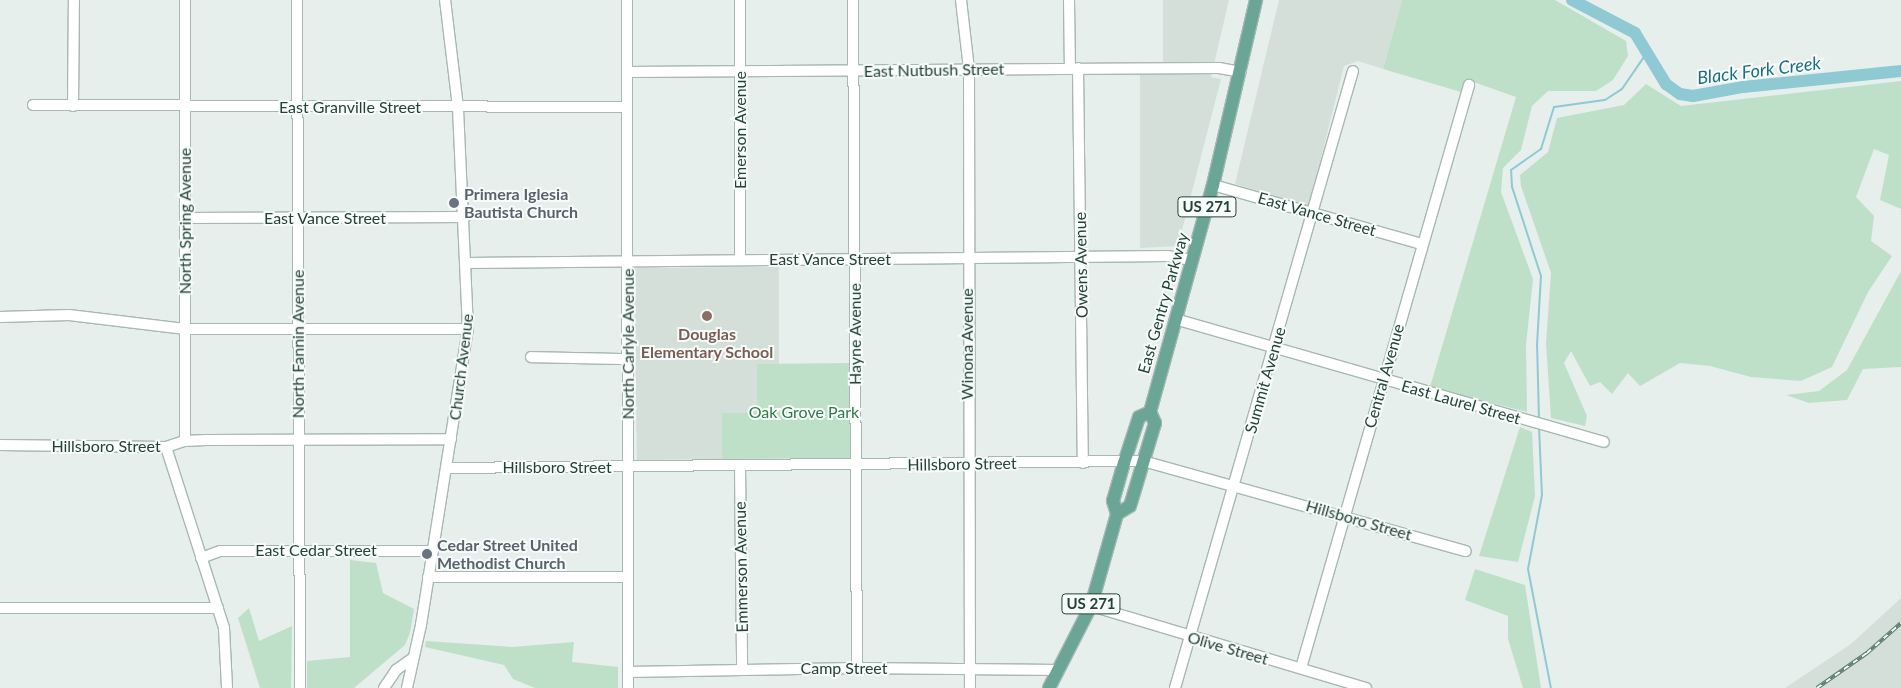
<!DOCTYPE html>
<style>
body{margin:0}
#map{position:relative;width:1901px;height:688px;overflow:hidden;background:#e6efeb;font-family:Lato,sans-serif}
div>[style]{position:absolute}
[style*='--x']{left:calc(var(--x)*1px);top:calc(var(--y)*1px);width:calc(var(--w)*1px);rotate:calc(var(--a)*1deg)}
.built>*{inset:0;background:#d4dfda}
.green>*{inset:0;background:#bfe0c8}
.stream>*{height:2px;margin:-1px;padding:0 1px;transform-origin:1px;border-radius:1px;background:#8ec9d4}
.river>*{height:12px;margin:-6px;padding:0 6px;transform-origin:6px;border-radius:6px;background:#8ec9d4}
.roads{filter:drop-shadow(1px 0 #a8b8b2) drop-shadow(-1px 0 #a8b8b2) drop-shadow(0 1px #a8b8b2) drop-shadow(0 -1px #a8b8b2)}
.minor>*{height:10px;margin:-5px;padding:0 5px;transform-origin:5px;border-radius:5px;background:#fff}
.major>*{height:12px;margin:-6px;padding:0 6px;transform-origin:6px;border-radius:6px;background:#6aa596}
.rail>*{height:4px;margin-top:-2px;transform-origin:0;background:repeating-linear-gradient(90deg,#f7fbf9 0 5.5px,#5f7d75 0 11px);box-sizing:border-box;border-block:1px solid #5f7d75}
.dots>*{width:14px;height:14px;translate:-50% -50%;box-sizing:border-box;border:2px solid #f7fbf9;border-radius:50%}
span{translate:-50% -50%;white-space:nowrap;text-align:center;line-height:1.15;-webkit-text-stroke:4px #f7fbf9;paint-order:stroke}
.shield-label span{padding:1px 4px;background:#f7fbf9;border:1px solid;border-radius:4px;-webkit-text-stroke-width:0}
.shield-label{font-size:15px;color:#24423a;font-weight:700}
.street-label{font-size:16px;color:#24423a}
.worship-label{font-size:16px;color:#5b616d;font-weight:700}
.left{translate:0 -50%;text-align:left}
.education-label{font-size:16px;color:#785e54;font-weight:700}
.park-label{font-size:16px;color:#2d7a4b}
.water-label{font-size:18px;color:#1c6f80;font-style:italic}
</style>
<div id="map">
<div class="built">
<i style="clip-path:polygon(1163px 0,1229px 0,1211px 77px,1221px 79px,1178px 246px,1140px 248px,1140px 75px,1163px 74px)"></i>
<i style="clip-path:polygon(1279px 0,1402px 0,1383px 69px,1358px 61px,1344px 66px,1309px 206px,1235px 184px)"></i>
<i style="clip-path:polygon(779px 267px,779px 364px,757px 364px,757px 412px,722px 413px,722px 459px,637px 460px,634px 268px)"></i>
<i style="clip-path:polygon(1901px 598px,1901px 688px,1785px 688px,1851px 644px)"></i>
</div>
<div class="green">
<i style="clip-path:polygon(1402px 0,1555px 0,1626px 41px,1628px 56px,1613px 80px,1596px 91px,1548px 91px,1532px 106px,1521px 150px,1503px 168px,1501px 192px,1533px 279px,1526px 345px,1527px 412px,1430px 387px,1516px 97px,1465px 79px,1461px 92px,1383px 69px)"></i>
<i style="clip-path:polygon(1901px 81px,1901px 209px,1880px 200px,1889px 155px,1874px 149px,1856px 197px,1874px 216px,1871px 241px,1892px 256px,1868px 292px,1832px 367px,1801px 381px,1751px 377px,1710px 366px,1680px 363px,1640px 386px,1628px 373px,1612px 394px,1600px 382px,1590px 386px,1571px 351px,1564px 363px,1587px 416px,1585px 426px,1551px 418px,1546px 343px,1551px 273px,1521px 186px,1520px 175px,1548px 152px,1557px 118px,1624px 105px,1646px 84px,1681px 106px)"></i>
<i style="clip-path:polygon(1901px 271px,1901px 367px,1863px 369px,1847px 400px,1809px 403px,1786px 395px,1819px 391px,1847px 370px)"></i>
<i style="clip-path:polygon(850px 363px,850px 458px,722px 459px,722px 413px,757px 412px,757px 364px)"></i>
<i style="clip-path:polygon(1520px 427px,1532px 432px,1535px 496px,1518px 562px,1479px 556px)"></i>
<i style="clip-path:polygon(350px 560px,376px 563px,383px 593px,414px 609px,410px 633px,405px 645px,354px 688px,307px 688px,307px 661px,350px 657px)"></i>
<i style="clip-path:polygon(1475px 569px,1525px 585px,1541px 688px,1523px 688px,1508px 639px,1508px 616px,1465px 600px)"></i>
<i style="clip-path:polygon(249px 608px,259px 641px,292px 626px,291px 688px,260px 688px,238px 618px)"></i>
<i style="clip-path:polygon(426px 641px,512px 647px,574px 642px,572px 662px,618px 667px,618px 688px,535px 688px,513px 679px,504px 665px,425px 647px)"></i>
</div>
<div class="stream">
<i style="--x:1539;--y:419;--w:74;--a:-91.5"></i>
<i style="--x:1537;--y:345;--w:69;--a:-86.7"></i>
<i style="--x:1541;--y:276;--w:94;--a:-108"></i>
<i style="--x:1512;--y:187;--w:17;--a:-93"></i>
<i style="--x:1511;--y:170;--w:37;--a:-35"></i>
<i style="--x:1541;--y:149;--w:44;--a:-72.8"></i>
<i style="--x:1554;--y:107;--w:51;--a:-7.8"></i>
<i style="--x:1605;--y:100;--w:20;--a:-33"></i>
<i style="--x:1622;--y:89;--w:42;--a:-55.6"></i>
<i style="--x:1539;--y:427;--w:68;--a:87.5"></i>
<i style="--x:1542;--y:495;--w:75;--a:100.7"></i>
<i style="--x:1528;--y:569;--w:121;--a:79.1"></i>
</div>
<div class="river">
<i style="--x:1572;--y:0;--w:71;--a:27.6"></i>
<i style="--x:1635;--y:33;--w:60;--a:58.7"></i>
<i style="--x:1666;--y:84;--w:17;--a:36"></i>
<i style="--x:1680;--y:94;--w:13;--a:9"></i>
<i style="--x:1693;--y:96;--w:51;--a:-10.2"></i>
<i style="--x:1743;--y:87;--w:159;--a:-5.8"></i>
</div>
<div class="roads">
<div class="minor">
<i style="--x:297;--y:0;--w:688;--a:89.75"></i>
<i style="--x:627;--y:0;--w:688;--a:89.92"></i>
<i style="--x:740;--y:0;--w:260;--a:90"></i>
<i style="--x:853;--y:0;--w:668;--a:89.66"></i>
<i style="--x:961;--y:0;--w:69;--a:83.4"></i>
<i style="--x:969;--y:69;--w:619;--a:89.91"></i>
<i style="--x:1069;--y:0;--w:68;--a:89.2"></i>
<i style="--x:1078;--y:68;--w:395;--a:89.3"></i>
<i style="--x:627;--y:72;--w:592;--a:-0.39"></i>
<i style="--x:1219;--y:68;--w:22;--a:10"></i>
<i style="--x:33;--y:105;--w:594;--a:0.19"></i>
<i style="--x:73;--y:106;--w:106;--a:-89.5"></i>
<i style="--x:1213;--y:185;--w:216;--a:15.8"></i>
<i style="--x:185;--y:218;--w:280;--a:-0.2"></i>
<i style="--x:467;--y:263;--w:700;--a:-0.57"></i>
<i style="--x:1167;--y:256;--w:24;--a:9"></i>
<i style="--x:0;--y:317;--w:69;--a:-1.7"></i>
<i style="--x:69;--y:315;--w:117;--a:6.9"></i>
<i style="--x:185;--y:329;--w:283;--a:0"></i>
<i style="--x:1175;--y:319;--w:446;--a:16"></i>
<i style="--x:531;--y:357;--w:97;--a:1.2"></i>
<i style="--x:185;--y:441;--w:441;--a:-90"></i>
<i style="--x:0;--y:445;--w:166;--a:0.7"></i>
<i style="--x:166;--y:447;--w:20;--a:-18"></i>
<i style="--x:185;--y:441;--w:21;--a:-3"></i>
<i style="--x:206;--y:440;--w:245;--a:-0.2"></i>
<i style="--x:166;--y:447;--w:190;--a:72.2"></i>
<i style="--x:224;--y:628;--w:60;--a:87.1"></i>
<i style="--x:740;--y:465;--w:204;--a:89.4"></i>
<i style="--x:446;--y:468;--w:697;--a:-0.58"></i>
<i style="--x:1143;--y:461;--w:335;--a:15.6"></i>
<i style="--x:201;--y:558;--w:20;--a:-20"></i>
<i style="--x:220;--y:551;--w:213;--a:0"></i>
<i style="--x:428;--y:577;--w:200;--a:0"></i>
<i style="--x:1091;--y:606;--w:287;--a:16.6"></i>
<i style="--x:0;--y:608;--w:218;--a:0"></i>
<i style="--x:1301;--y:668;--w:607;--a:-73.92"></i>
<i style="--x:628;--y:672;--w:229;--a:-1"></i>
<i style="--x:857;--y:668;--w:202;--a:0.6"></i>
<i style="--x:384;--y:688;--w:22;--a:-56"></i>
<i style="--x:396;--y:670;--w:21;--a:-35"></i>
<i style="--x:407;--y:688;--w:65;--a:-77.5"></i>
<i style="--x:421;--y:625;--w:300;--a:-81"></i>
<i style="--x:468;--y:329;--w:222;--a:-92.6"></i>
<i style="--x:458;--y:107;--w:108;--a:-96.9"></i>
<i style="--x:1175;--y:688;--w:642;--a:-73.91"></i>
</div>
<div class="major">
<i style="--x:1117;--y:514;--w:15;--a:-32"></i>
<i style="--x:1130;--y:506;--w:87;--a:-73.2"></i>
<i style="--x:1155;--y:423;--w:12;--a:-114"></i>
<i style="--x:1150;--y:412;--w:236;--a:-74.5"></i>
<i style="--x:1213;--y:185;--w:190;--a:-76.9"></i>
<i style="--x:1049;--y:688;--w:92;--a:-62.9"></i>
<i style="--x:1091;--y:606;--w:96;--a:-74.2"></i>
<i style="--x:1117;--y:514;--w:14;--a:-107"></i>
<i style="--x:1113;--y:501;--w:40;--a:-74"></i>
<i style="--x:1124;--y:463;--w:48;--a:-71.9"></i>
<i style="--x:1139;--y:417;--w:12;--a:-24"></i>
</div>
</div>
<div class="rail">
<i style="--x:1817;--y:688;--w:61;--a:-35"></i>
<i style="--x:1867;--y:653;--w:45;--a:-41.4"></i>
</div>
<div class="dots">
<i style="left:454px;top:203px;background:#6b7280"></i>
<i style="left:707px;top:316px;background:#8d6e63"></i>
<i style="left:427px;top:554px;background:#6b7280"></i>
</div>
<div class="shield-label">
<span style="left:1207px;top:207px">US 271</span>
<span style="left:1091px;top:604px">US 271</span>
</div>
<div class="street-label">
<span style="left:934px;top:70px;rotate:-1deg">East Nutbush Street</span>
<span style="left:350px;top:107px">East Granville Street</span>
<span style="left:740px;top:130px;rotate:-90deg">Emerson Avenue</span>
<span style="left:1317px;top:214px;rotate:16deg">East Vance Street</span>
<span style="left:325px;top:218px">East Vance Street</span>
<span style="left:185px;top:221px;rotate:-90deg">North Spring Avenue</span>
<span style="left:830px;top:259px">East Vance Street</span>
<span style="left:1081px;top:265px;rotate:-91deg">Owens Avenue</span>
<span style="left:1163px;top:303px;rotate:-74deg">East Gentry Parkway</span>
<span style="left:855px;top:334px;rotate:-90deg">Hayne Avenue</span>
<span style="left:298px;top:344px;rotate:-90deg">North Fannin Avenue</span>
<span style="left:628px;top:344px;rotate:-90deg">North Carlyle Avenue</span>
<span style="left:967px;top:344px;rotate:-90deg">Winona Avenue</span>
<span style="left:461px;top:367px;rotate:-83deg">Church Avenue</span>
<span style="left:1384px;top:376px;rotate:-74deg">Central Avenue</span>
<span style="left:1265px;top:380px;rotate:-74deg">Summit Avenue</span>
<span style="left:1461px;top:402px;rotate:16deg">East Laurel Street</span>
<span style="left:106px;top:446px">Hillsboro Street</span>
<span style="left:962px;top:464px;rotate:-1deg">Hillsboro Street</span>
<span style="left:557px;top:467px">Hillsboro Street</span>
<span style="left:1359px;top:520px;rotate:16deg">Hillsboro Street</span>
<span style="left:316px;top:550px">East Cedar Street</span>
<span style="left:741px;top:567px;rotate:-91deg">Emmerson Avenue</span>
<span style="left:1228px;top:648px;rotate:16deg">Olive Street</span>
<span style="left:844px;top:668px">Camp Street</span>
</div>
<div class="worship-label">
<span class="left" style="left:464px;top:203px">Primera Iglesia<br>Bautista Church</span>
<span class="left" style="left:437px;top:554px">Cedar Street United<br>Methodist Church</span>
</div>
<div class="education-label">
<span style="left:707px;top:343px">Douglas<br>Elementary School</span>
</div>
<div class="park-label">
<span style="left:804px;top:412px">Oak Grove Park</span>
</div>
<div class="water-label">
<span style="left:1759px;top:70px;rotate:-7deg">Black Fork Creek</span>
</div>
</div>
